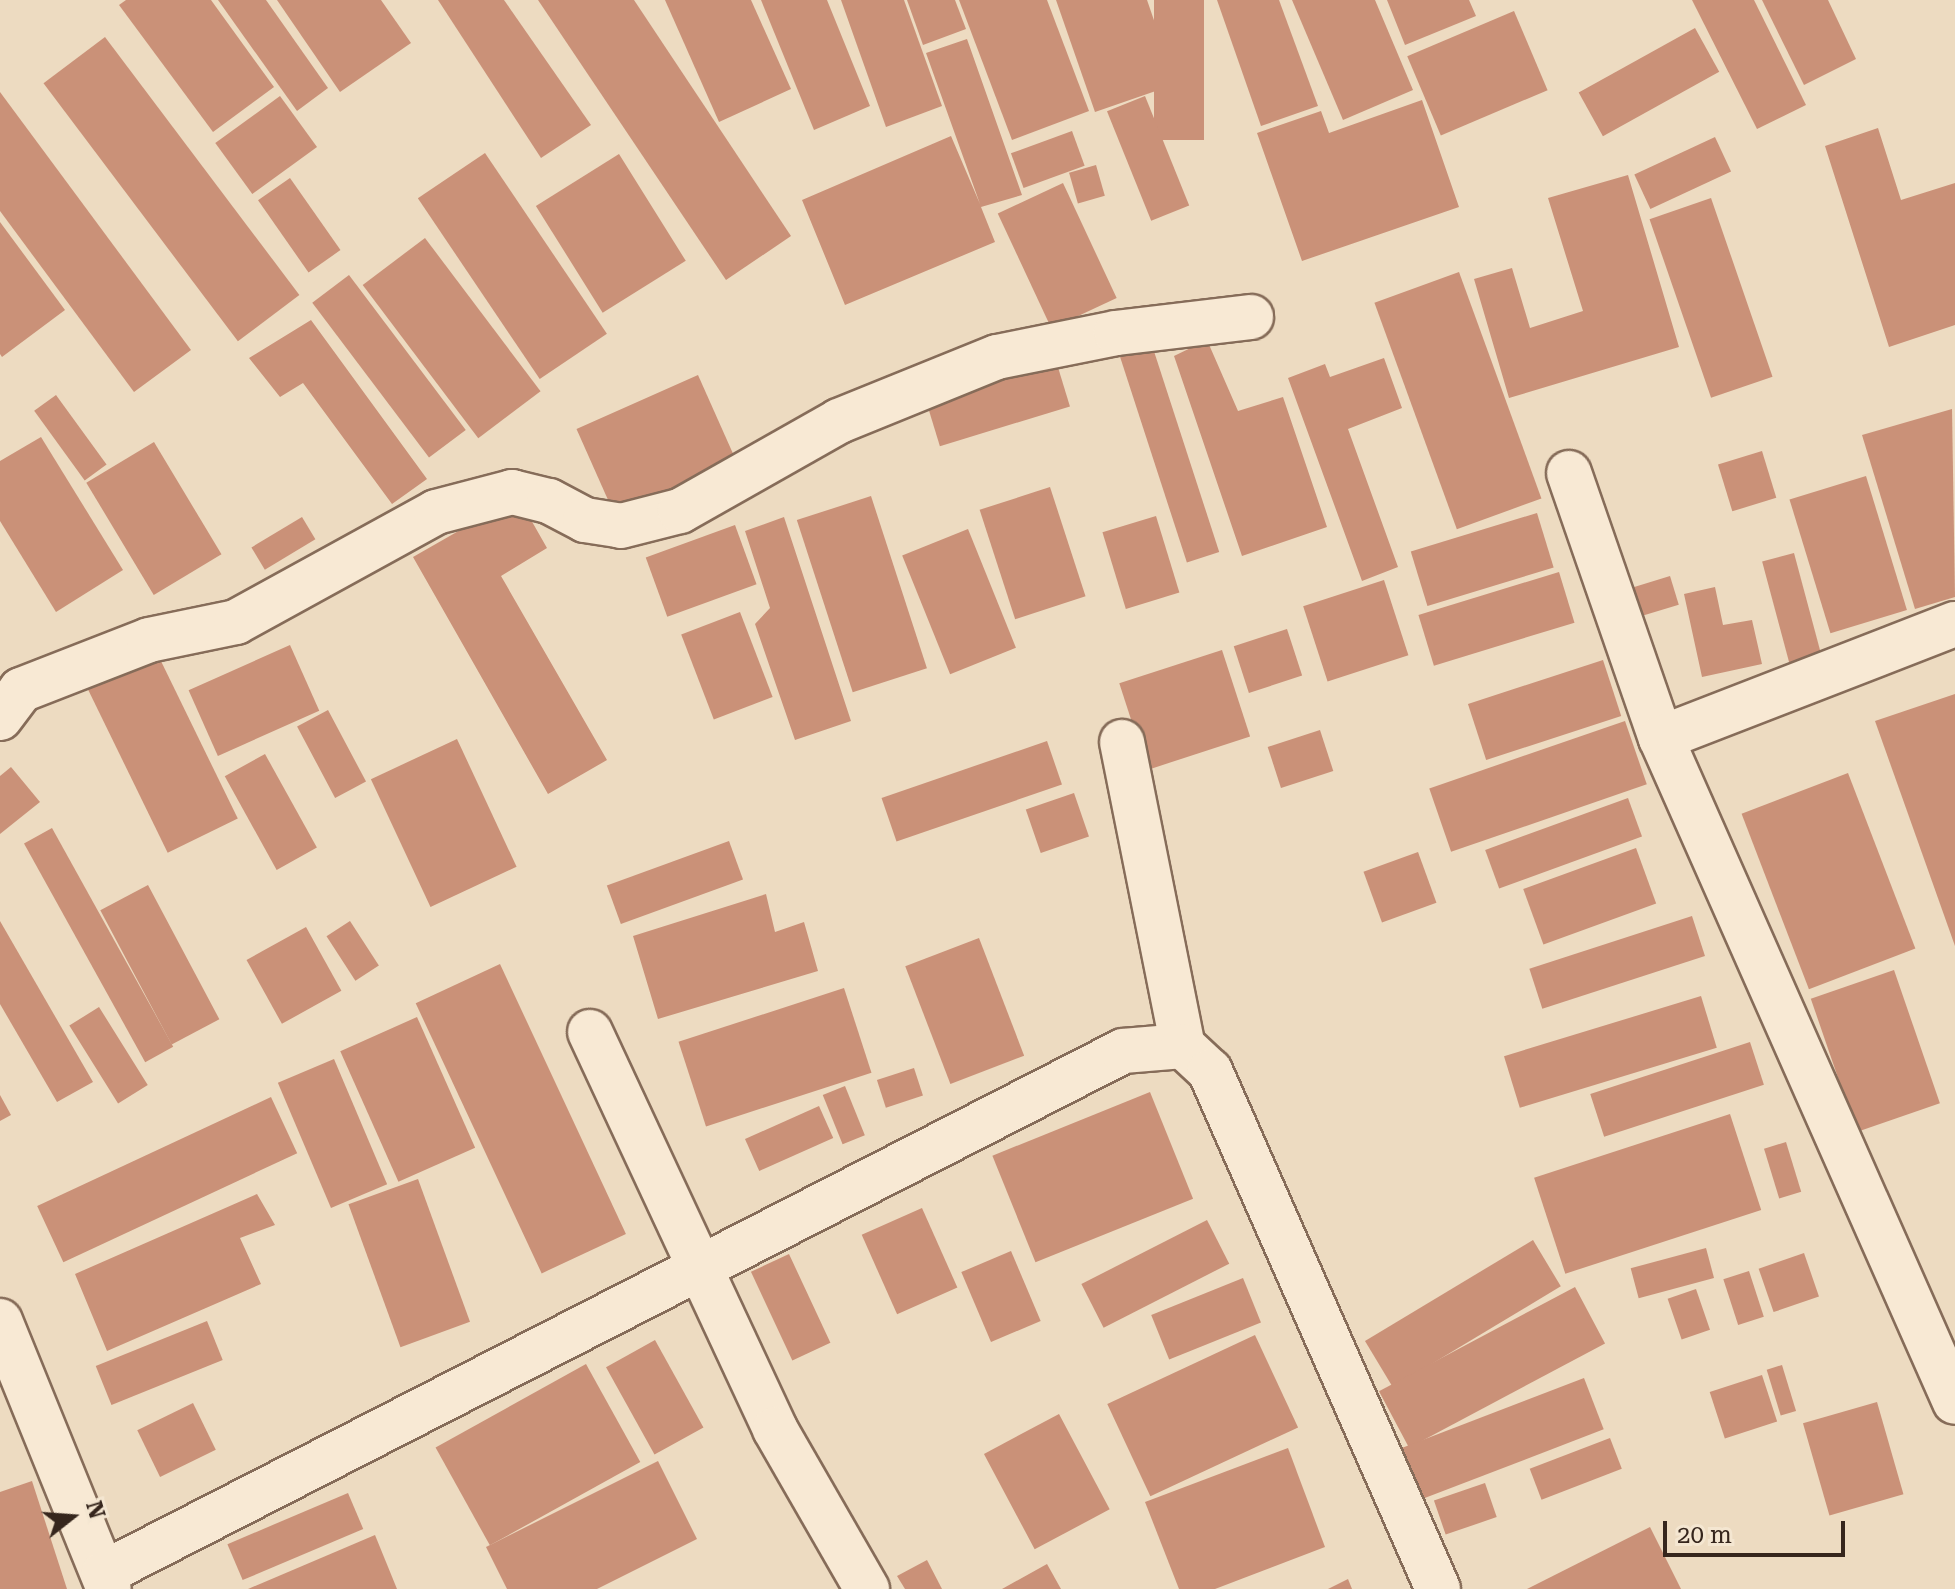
<!DOCTYPE html>
<style>
body{margin:0}
#map{position:relative;width:1955px;height:1589px;overflow:hidden;background:#eddbc1;font-family:"Roboto Serif",serif}
div>[style]{position:absolute}
[style*='--x']{left:calc(var(--x)*1px);top:calc(var(--y)*1px);width:calc(var(--w)*1px);rotate:calc(var(--a)*1deg)}
.building>*{inset:0;background:#ca9178;transform-origin:0 0}
.roads{filter:drop-shadow(2px 0 #866c59) drop-shadow(-2px 0 #866c59) drop-shadow(0 2px #866c59) drop-shadow(0 -2px #866c59)}
.minor>*{height:44px;margin:-22px;padding:0 22px;transform-origin:22px;border-radius:22px;background:#f8e9d4}
span{translate:-50% -50%;white-space:nowrap;text-align:center;line-height:1.15;-webkit-text-stroke:6px #f4e6d1;paint-order:stroke}
.north{position:absolute;left:32px;top:1477px;width:80px;height:80px;-webkit-text-stroke:6px #f4e6d1;paint-order:stroke;rotate:73deg;font-size:22px;font-weight:700;line-height:32px;text-align:center;color:#36261d}
.north::after{content:'';display:block;margin:auto;width:28px;height:36px;background:#36261d;clip-path:polygon(50% 0,100% 100%,50% 72%,0 100%)}
.scale{position:absolute;left:1663px;top:1521px;width:182px;height:36px;box-sizing:border-box;border:4px solid #36261d;border-top:0;padding-left:10px;font-size:24px;line-height:28px;white-space:nowrap;color:#36261d;-webkit-text-stroke:6px #f4e6d1;paint-order:stroke}
</style>
<div id="map">
<div class="building">
<i style="clip-path:polygon(126px 0,211px 0,274px 87px,213px 132px,119px 5px)"></i>
<i style="clip-path:polygon(218px 0,266px 0,328px 88px,297px 111px)"></i>
<i style="clip-path:polygon(277px 0,381px 0,411px 43px,340px 92px)"></i>
<i style="clip-path:polygon(438px 0,504px 0,591px 125px,541px 158px)"></i>
<i style="clip-path:polygon(538px 0,634px 0,791px 236px,726px 280px)"></i>
<i style="clip-path:polygon(665px 0,751px 0,791px 89px,719px 122px)"></i>
<i style="clip-path:polygon(761px 0,827px 0,870px 106px,814px 130px)"></i>
<i style="clip-path:polygon(841px 0,904px 0,942px 106px,886px 127px)"></i>
<i style="clip-path:polygon(907px 0,955px 0,966px 29px,923px 45px)"></i>
<i style="clip-path:polygon(959px 0,1047px 0,1089px 111px,1012px 140px)"></i>
<i style="clip-path:polygon(1056px 0,1147px 0,1176px 84px,1095px 112px)"></i>
<i style="left:1154px;top:0;width:50px;height:140px"></i>
<i style="clip-path:polygon(1217px 0,1279px 0,1318px 106px,1261px 126px)"></i>
<i style="clip-path:polygon(1292px 0,1375px 0,1413px 90px,1343px 120px)"></i>
<i style="clip-path:polygon(1387px 0,1469px 0,1476px 16px,1405px 45px)"></i>
<i style="clip-path:polygon(1692px 0,1754px 0,1806px 105px,1757px 129px)"></i>
<i style="clip-path:polygon(1762px 0,1828px 0,1856px 59px,1804px 85px)"></i>
<i style="left:1514px;top:11px;width:86px;height:116px;rotate:67deg"></i>
<i style="left:1695px;top:28px;width:50px;height:133px;rotate:61deg"></i>
<i style="left:105px;top:37px;width:323px;height:77px;rotate:53deg"></i>
<i style="clip-path:polygon(967px 39px,1022px 195px,981px 207px,995px 242px,845px 305px,802px 200px,951px 136px,980px 204px,926px 53px)"></i>
<i style="clip-path:polygon(0 92px,191px 350px,134px 392px,0 211px)"></i>
<i style="left:280px;top:96px;width:63px;height:80px;rotate:54deg"></i>
<i style="left:1145px;top:96px;width:118px;height:41px;rotate:68deg"></i>
<i style="clip-path:polygon(1422px 100px,1459px 207px,1302px 261px,1257px 133px,1321px 111px,1329px 133px)"></i>
<i style="clip-path:polygon(1878px 128px,1901px 200px,1955px 183px,1955px 325px,1889px 347px,1825px 146px)"></i>
<i style="left:1072px;top:131px;width:37px;height:65px;rotate:70deg"></i>
<i style="left:1715px;top:137px;width:38px;height:89px;rotate:65deg"></i>
<i style="left:485px;top:153px;width:218px;height:81px;rotate:56deg"></i>
<i style="left:619px;top:154px;width:126px;height:98px;rotate:58deg"></i>
<i style="left:1096px;top:165px;width:32px;height:28px;rotate:74deg"></i>
<i style="clip-path:polygon(1628px 175px,1679px 347px,1509px 398px,1474px 279px,1512px 268px,1530px 328px,1583px 311px,1548px 198px)"></i>
<i style="left:290px;top:178px;width:88px;height:39px;rotate:55deg"></i>
<i style="left:1063px;top:183px;width:127px;height:72px;rotate:65deg"></i>
<i style="left:1711px;top:198px;width:189px;height:65px;rotate:71deg"></i>
<i style="clip-path:polygon(0 222px,65px 310px,2px 357px,0 354px)"></i>
<i style="left:425px;top:238px;width:192px;height:78px;rotate:53deg"></i>
<i style="left:1459px;top:272px;width:241px;height:90px;rotate:70deg"></i>
<i style="left:349px;top:275px;width:194px;height:46px;rotate:53deg"></i>
<i style="clip-path:polygon(311px 320px,427px 479px,392px 504px,303px 383px,280px 397px,249px 358px)"></i>
<i style="left:1150px;top:339px;width:224px;height:34px;rotate:72deg"></i>
<i style="clip-path:polygon(1207px 340px,1238px 411px,1283px 397px,1327px 527px,1242px 556px,1174px 356px)"></i>
<i style="left:1053px;top:351px;width:58px;height:136px;rotate:73deg"></i>
<i style="clip-path:polygon(1384px 358px,1402px 408px,1348px 429px,1398px 567px,1362px 581px,1288px 378px,1325px 364px,1330px 377px)"></i>
<i style="left:698px;top:375px;width:95px;height:133px;rotate:66deg"></i>
<i style="left:56px;top:395px;width:86px;height:27px;rotate:54deg"></i>
<i style="clip-path:polygon(1952px 409px,1955px 597px,1915px 609px,1862px 435px)"></i>
<i style="clip-path:polygon(41px 437px,123px 570px,56px 612px,0 521px,0 461px)"></i>
<i style="left:154px;top:442px;width:131px;height:79px;rotate:59deg"></i>
<i style="left:1762px;top:451px;width:49px;height:46px;rotate:73deg"></i>
<i style="left:1866px;top:476px;width:140px;height:80px;rotate:73deg"></i>
<i style="left:1050px;top:487px;width:115px;height:74px;rotate:72deg"></i>
<i style="left:871px;top:496px;width:181px;height:78px;rotate:72deg"></i>
<i style="clip-path:polygon(518px 497px,547px 548px,501px 576px,607px 760px,548px 794px,413px 557px)"></i>
<i style="left:1537px;top:513px;width:57px;height:132px;rotate:73deg"></i>
<i style="left:1156px;top:516px;width:80px;height:56px;rotate:73deg"></i>
<i style="left:302px;top:517px;width:26px;height:59px;rotate:59deg"></i>
<i style="clip-path:polygon(784px 517px,851px 721px,795px 740px,755px 624px,770px 608px,745px 531px)"></i>
<i style="left:735px;top:525px;width:63px;height:95px;rotate:70deg"></i>
<i style="left:968px;top:529px;width:128px;height:71px;rotate:68deg"></i>
<i style="left:1794px;top:553px;width:118px;height:33px;rotate:75deg"></i>
<i style="left:1559px;top:572px;width:53px;height:147px;rotate:73deg"></i>
<i style="left:1670px;top:576px;width:30px;height:45px;rotate:73deg"></i>
<i style="left:1384px;top:580px;width:79px;height:85px;rotate:72deg"></i>
<i style="clip-path:polygon(1715px 587px,1723px 625px,1752px 620px,1762px 664px,1702px 677px,1684px 594px)"></i>
<i style="left:740px;top:612px;width:91px;height:63px;rotate:69deg"></i>
<i style="left:1287px;top:629px;width:49px;height:56px;rotate:72deg"></i>
<i style="left:290px;top:645px;width:72px;height:111px;rotate:66deg"></i>
<i style="left:1222px;top:650px;width:91px;height:108px;rotate:72deg"></i>
<i style="left:158px;top:655px;width:182px;height:78px;rotate:64deg"></i>
<i style="left:1603px;top:660px;width:59px;height:142px;rotate:72deg"></i>
<i style="clip-path:polygon(1955px 694px,1955px 946px,1875px 721px)"></i>
<i style="left:328px;top:710px;width:81px;height:35px;rotate:62deg"></i>
<i style="left:1625px;top:721px;width:67px;height:207px;rotate:71deg"></i>
<i style="left:1320px;top:730px;width:43px;height:55px;rotate:72deg"></i>
<i style="left:457px;top:739px;width:141px;height:95px;rotate:65deg"></i>
<i style="left:1047px;top:741px;width:46px;height:175px;rotate:71deg"></i>
<i style="left:265px;top:754px;width:107px;height:46px;rotate:61deg"></i>
<i style="clip-path:polygon(11px 767px,40px 802px,0 834px,0 776px)"></i>
<i style="left:1848px;top:773px;width:188px;height:114px;rotate:69deg"></i>
<i style="left:1074px;top:793px;width:46px;height:51px;rotate:71deg"></i>
<i style="left:1628px;top:798px;width:41px;height:152px;rotate:70deg"></i>
<i style="left:52px;top:828px;width:250px;height:32px;rotate:61deg"></i>
<i style="left:729px;top:841px;width:41px;height:130px;rotate:70deg"></i>
<i style="left:1636px;top:848px;width:59px;height:120px;rotate:70deg"></i>
<i style="left:1418px;top:852px;width:54px;height:58px;rotate:70deg"></i>
<i style="left:148px;top:885px;width:152px;height:54px;rotate:62deg"></i>
<i style="clip-path:polygon(766px 894px,775px 932px,804px 922px,818px 971px,658px 1019px,633px 936px)"></i>
<i style="left:1692px;top:916px;width:42px;height:171px;rotate:72deg"></i>
<i style="clip-path:polygon(0 921px,93px 1082px,57px 1102px,0 1004px)"></i>
<i style="left:350px;top:921px;width:53px;height:28px;rotate:57deg"></i>
<i style="left:306px;top:927px;width:73px;height:68px;rotate:61deg"></i>
<i style="left:979px;top:938px;width:126px;height:79px;rotate:69deg"></i>
<i style="left:500px;top:964px;width:298px;height:93px;rotate:65deg"></i>
<i style="left:1894px;top:970px;width:141px;height:88px;rotate:71deg"></i>
<i style="left:844px;top:988px;width:89px;height:174px;rotate:72deg"></i>
<i style="left:1701px;top:996px;width:54px;height:206px;rotate:73deg"></i>
<i style="left:99px;top:1007px;width:92px;height:35px;rotate:58deg"></i>
<i style="left:417px;top:1017px;width:143px;height:84px;rotate:66deg"></i>
<i style="left:1750px;top:1042px;width:45px;height:168px;rotate:72deg"></i>
<i style="left:334px;top:1059px;width:136px;height:61px;rotate:67deg"></i>
<i style="left:914px;top:1068px;width:29px;height:39px;rotate:72deg"></i>
<i style="left:845px;top:1086px;width:53px;height:24px;rotate:68deg"></i>
<i style="left:1150px;top:1092px;width:115px;height:170px;rotate:68deg"></i>
<i style="clip-path:polygon(0 1095px,11px 1115px,0 1121px)"></i>
<i style="left:271px;top:1097px;width:62px;height:258px;rotate:65deg"></i>
<i style="left:819px;top:1106px;width:35px;height:81px;rotate:66deg"></i>
<i style="left:1730px;top:1114px;width:101px;height:206px;rotate:72deg"></i>
<i style="left:1786px;top:1142px;width:52px;height:23px;rotate:73deg"></i>
<i style="left:418px;top:1179px;width:152px;height:74px;rotate:70deg"></i>
<i style="clip-path:polygon(257px 1194px,275px 1225px,240px 1238px,261px 1284px,107px 1351px,75px 1274px)"></i>
<i style="left:922px;top:1208px;width:87px;height:66px;rotate:66deg"></i>
<i style="left:1207px;top:1220px;width:49px;height:141px;rotate:63deg"></i>
<i style="left:1533px;top:1240px;width:54px;height:196px;rotate:59deg"></i>
<i style="left:1706px;top:1248px;width:31px;height:78px;rotate:75deg"></i>
<i style="left:1011px;top:1251px;width:76px;height:54px;rotate:67deg"></i>
<i style="left:1804px;top:1253px;width:46px;height:48px;rotate:71deg"></i>
<i style="left:789px;top:1254px;width:98px;height:42px;rotate:65deg"></i>
<i style="left:1749px;top:1271px;width:48px;height:27px;rotate:72deg"></i>
<i style="left:1243px;top:1278px;width:48px;height:99px;rotate:68deg"></i>
<i style="left:1575px;top:1287px;width:64px;height:222px;rotate:62deg"></i>
<i style="left:1696px;top:1289px;width:43px;height:30px;rotate:71deg"></i>
<i style="left:207px;top:1321px;width:42px;height:120px;rotate:68deg"></i>
<i style="left:1255px;top:1335px;width:102px;height:163px;rotate:65deg"></i>
<i style="left:655px;top:1340px;width:100px;height:56px;rotate:61deg"></i>
<i style="left:586px;top:1364px;width:112px;height:172px;rotate:61deg"></i>
<i style="left:1782px;top:1365px;width:48px;height:16px;rotate:73deg"></i>
<i style="left:1762px;top:1375px;width:49px;height:55px;rotate:72deg"></i>
<i style="left:1584px;top:1378px;width:55px;height:205px;rotate:69deg"></i>
<i style="left:1877px;top:1402px;width:96px;height:77px;rotate:74deg"></i>
<i style="left:193px;top:1403px;width:52px;height:62px;rotate:64deg"></i>
<i style="left:1059px;top:1414px;width:108px;height:85px;rotate:62deg"></i>
<i style="left:1610px;top:1438px;width:33px;height:86px;rotate:69deg"></i>
<i style="clip-path:polygon(1288px 1448px,1325px 1547px,1215px 1589px,1179px 1589px,1145px 1502px)"></i>
<i style="clip-path:polygon(658px 1461px,697px 1539px,597px 1589px,507px 1589px,486px 1547px)"></i>
<i style="clip-path:polygon(32px 1481px,67px 1589px,0 1589px,0 1492px)"></i>
<i style="left:1485px;top:1483px;width:36px;height:54px;rotate:71deg"></i>
<i style="left:348px;top:1493px;width:39px;height:131px;rotate:67deg"></i>
<i style="clip-path:polygon(1650px 1527px,1681px 1589px,1527px 1589px)"></i>
<i style="clip-path:polygon(375px 1535px,397px 1589px,248px 1589px)"></i>
<i style="clip-path:polygon(927px 1560px,942px 1589px,905px 1589px,897px 1576px)"></i>
<i style="clip-path:polygon(1047px 1564px,1061px 1589px,1002px 1589px)"></i>
<i style="clip-path:polygon(1348px 1579px,1352px 1589px,1328px 1589px)"></i>
</div>
<div class="roads">
<div class="minor">
<i style="--x:1569;--y:473;--w:281;--a:70.9"></i>
<i style="--x:1661;--y:738;--w:726;--a:66.12"></i>
<i style="--x:0;--y:718;--w:35;--a:-53"></i>
<i style="--x:21;--y:690;--w:137;--a:-21.3"></i>
<i style="--x:149;--y:640;--w:89;--a:-11.7"></i>
<i style="--x:236;--y:622;--w:228;--a:-28.8"></i>
<i style="--x:436;--y:512;--w:79;--a:-14.7"></i>
<i style="--x:512;--y:492;--w:38;--a:14"></i>
<i style="--x:549;--y:501;--w:41;--a:27.8"></i>
<i style="--x:585;--y:520;--w:36;--a:9"></i>
<i style="--x:621;--y:526;--w:61;--a:-14.3"></i>
<i style="--x:680;--y:511;--w:183;--a:-29.5"></i>
<i style="--x:839;--y:421;--w:170;--a:-22.1"></i>
<i style="--x:997;--y:357;--w:121;--a:-11.4"></i>
<i style="--x:1116;--y:333;--w:136;--a:-6.8"></i>
<i style="--x:1661;--y:738;--w:315;--a:-21.2"></i>
<i style="--x:1122;--y:742;--w:310;--a:78.7"></i>
<i style="--x:590;--y:1032;--w:438;--a:65"></i>
<i style="--x:775;--y:1429;--w:185;--a:60.1"></i>
<i style="--x:0;--y:1321;--w:289;--a:67.9"></i>
<i style="--x:104;--y:1573;--w:1145;--a:-27.12"></i>
<i style="--x:1123;--y:1051;--w:60;--a:-4.8"></i>
<i style="--x:1183;--y:1046;--w:37;--a:43"></i>
<i style="--x:1210;--y:1071;--w:566;--a:66.24"></i>
</div>
</div>
<div class="north">N</div>
<div class="scale">20 m</div>
</div>
